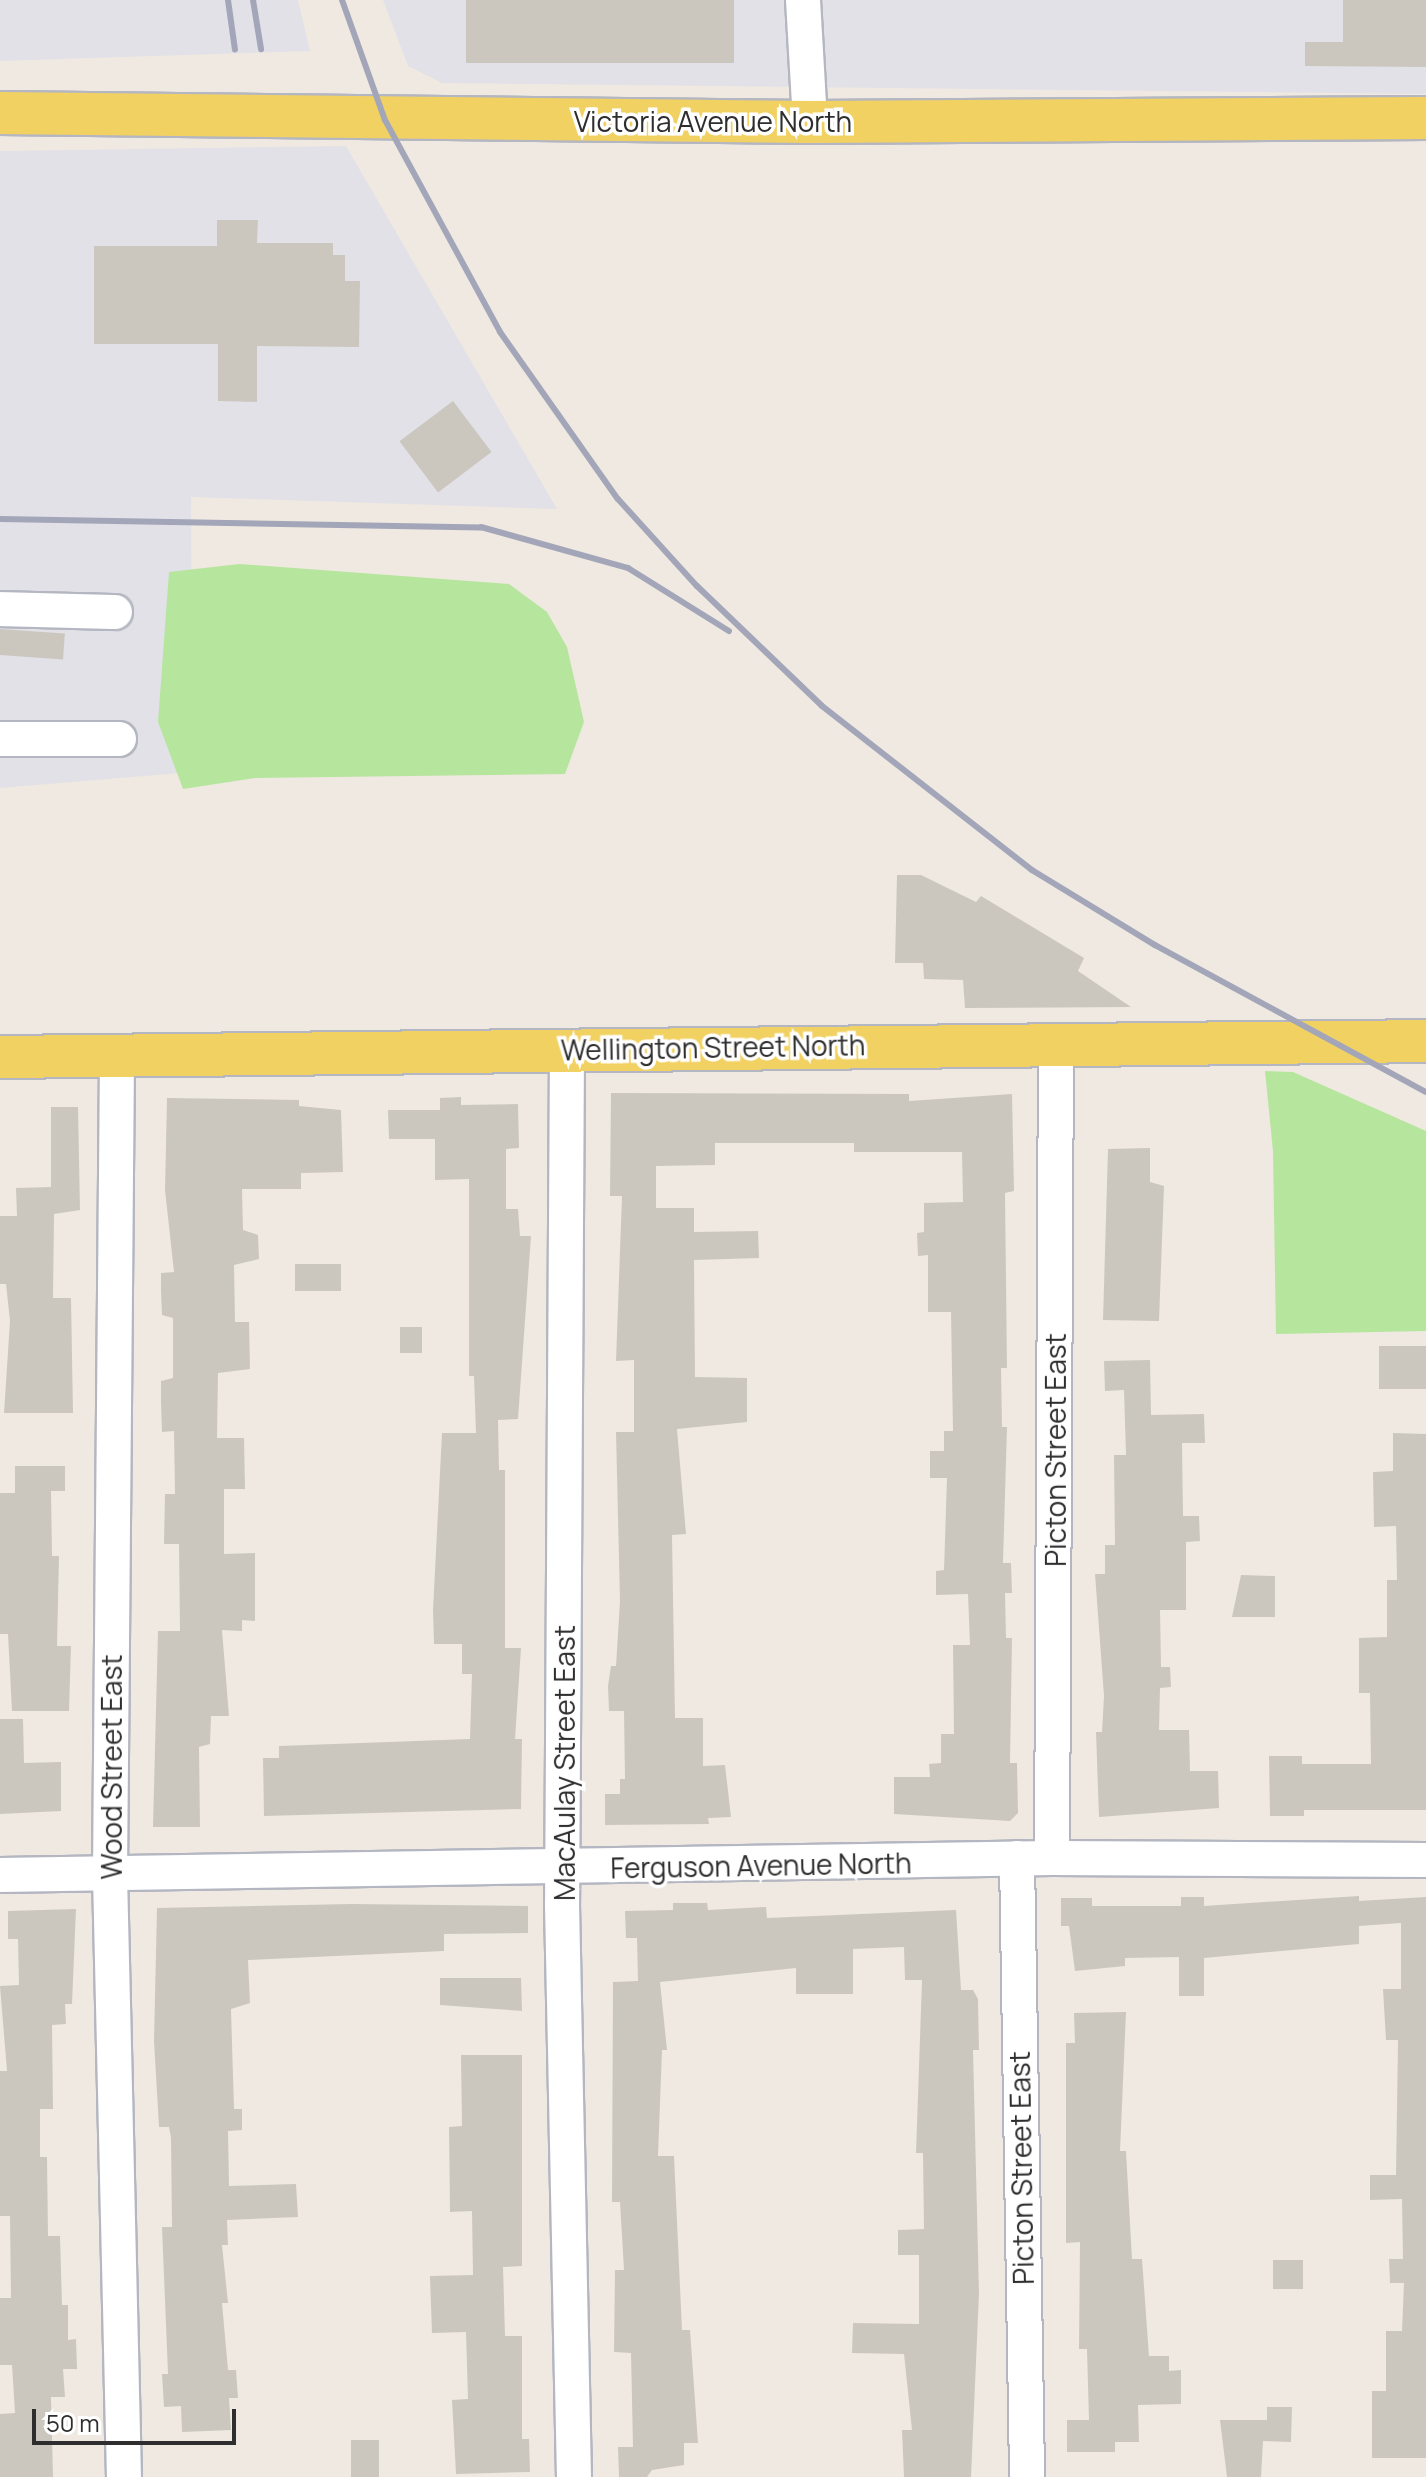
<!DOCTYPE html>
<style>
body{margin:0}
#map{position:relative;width:1426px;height:2477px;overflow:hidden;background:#efe9e1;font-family:Manrope,sans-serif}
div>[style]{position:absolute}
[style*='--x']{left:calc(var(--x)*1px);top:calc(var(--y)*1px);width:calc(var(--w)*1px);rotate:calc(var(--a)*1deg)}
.industrial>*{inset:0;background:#e3e1e8}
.green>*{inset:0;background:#b6e59e}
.building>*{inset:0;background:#cbc7bf;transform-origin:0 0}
.roads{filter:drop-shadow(2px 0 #b4b7c1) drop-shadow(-2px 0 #b4b7c1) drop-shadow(0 2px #b4b7c1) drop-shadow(0 -2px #b4b7c1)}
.minor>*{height:34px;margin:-17px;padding:0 17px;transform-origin:17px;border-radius:17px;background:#fff}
.major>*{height:42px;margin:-21px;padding:0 21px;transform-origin:21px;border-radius:21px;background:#f2d163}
.rail>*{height:6px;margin:-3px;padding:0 3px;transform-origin:3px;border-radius:3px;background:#a3a6b8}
span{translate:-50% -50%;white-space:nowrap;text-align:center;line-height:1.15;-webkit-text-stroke:7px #fff;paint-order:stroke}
.street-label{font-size:28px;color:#2e2e2e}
.scale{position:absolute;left:32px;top:2409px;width:204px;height:36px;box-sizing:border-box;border:4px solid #2e2e2e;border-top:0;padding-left:10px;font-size:24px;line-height:28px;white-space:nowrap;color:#2e2e2e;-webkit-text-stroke:6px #fff;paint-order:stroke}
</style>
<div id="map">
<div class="industrial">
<i style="clip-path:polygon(0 0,298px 0,310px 51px,0 61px)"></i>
<i style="clip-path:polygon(383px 0,1426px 0,1426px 94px,442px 83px,408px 66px)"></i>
<i style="clip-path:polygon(346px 146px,557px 509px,191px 497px,192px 772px,0 788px,0 151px)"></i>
</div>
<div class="green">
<i style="clip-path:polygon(239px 564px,509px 584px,547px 612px,567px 647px,584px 722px,565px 774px,255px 778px,183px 789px,158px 722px,169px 572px)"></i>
<i style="clip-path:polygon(1265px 1071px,1293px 1072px,1426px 1131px,1426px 1331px,1276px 1334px,1273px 1151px)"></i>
</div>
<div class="building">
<i style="left:466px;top:0;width:268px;height:63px"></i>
<i style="clip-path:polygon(1343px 0,1426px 0,1426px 67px,1305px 66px,1305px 42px,1343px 42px)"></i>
<i style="clip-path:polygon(217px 220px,258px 220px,257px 243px,333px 243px,333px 255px,345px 255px,345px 281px,360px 281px,359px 347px,257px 346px,257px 402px,218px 401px,218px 344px,94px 344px,94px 246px,217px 246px)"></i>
<i style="left:453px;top:401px;width:64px;height:67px;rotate:53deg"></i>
<i style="left:0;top:629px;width:65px;height:26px;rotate:4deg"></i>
<i style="clip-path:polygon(897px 875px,921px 875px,976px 902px,981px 896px,1084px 958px,1078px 971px,1131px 1007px,965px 1008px,963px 980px,924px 979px,923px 963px,895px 963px)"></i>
<i style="clip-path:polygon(611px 1093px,909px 1094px,909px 1101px,1012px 1094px,1014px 1191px,1005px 1193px,1007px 1368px,1001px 1368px,1002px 1427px,1007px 1427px,1003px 1563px,1011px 1563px,1012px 1593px,1005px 1593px,1006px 1638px,1012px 1638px,1010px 1763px,1017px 1763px,1018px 1813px,1010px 1821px,894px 1814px,894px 1777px,930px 1777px,929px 1764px,941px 1763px,941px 1734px,954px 1734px,953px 1645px,970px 1645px,968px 1594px,936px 1595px,936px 1571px,944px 1570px,947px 1478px,930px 1478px,930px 1451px,944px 1451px,944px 1431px,953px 1431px,951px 1312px,928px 1312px,928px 1255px,918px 1256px,917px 1233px,924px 1232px,924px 1203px,963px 1202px,962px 1152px,854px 1152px,854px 1143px,715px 1143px,715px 1165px,656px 1166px,656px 1208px,694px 1208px,694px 1232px,758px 1231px,759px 1258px,694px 1260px,695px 1377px,747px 1378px,747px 1422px,677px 1429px,686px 1534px,672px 1535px,675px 1718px,703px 1718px,703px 1766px,725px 1765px,731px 1817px,708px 1818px,709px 1824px,605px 1825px,605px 1794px,620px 1794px,620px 1779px,625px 1779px,624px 1711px,609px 1711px,608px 1686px,611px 1666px,616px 1666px,620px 1601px,616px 1432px,634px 1432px,634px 1360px,616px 1361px,622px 1196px,610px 1196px)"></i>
<i style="clip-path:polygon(461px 1097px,461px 1105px,518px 1104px,519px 1148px,506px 1149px,506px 1209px,518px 1209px,520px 1236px,531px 1236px,518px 1419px,498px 1420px,499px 1470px,505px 1470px,505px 1648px,521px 1648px,515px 1739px,522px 1739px,521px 1809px,264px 1816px,263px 1758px,279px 1758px,279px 1746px,470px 1739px,472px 1674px,462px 1674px,462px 1644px,434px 1644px,433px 1610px,442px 1433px,476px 1433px,474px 1376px,469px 1376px,469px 1179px,435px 1180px,435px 1139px,389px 1139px,388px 1110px,440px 1110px,440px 1098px)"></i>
<i style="clip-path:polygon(167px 1098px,299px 1100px,299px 1106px,341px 1110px,343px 1172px,301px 1173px,301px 1189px,242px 1189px,243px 1230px,258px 1235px,259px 1259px,234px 1265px,235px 1322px,249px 1322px,250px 1369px,218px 1373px,217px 1438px,244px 1438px,245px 1489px,224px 1489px,224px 1554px,255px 1553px,255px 1621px,242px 1620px,242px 1631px,222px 1630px,229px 1716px,211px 1716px,210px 1744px,199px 1747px,200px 1827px,153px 1827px,158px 1631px,180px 1631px,179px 1544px,164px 1544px,165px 1494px,175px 1494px,174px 1431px,162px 1432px,161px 1402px,161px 1381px,173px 1378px,173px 1318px,162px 1315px,161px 1291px,161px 1273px,174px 1272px,165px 1190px)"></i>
<i style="clip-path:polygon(51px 1107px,78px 1107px,80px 1210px,54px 1214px,53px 1298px,71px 1298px,73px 1413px,4px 1413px,10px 1321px,6px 1284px,0 1284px,0 1216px,17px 1216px,16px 1188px,51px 1187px)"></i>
<i style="clip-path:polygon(1150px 1148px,1150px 1182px,1164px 1186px,1159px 1321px,1103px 1320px,1108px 1149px)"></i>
<i style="left:295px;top:1264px;width:46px;height:27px"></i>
<i style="left:400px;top:1327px;width:22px;height:26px"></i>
<i style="left:1379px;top:1346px;width:47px;height:43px"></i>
<i style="clip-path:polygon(1150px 1360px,1151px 1415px,1204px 1414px,1205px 1443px,1182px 1443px,1183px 1516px,1199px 1516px,1200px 1541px,1186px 1542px,1186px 1610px,1160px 1610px,1161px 1667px,1170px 1667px,1171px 1687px,1160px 1688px,1159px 1730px,1189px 1730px,1190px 1771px,1218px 1771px,1219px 1808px,1099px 1817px,1096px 1732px,1102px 1732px,1104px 1696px,1095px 1574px,1105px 1574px,1105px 1545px,1115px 1545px,1114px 1455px,1126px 1455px,1124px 1390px,1105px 1391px,1104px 1361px)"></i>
<i style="clip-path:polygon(1393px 1433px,1426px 1434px,1426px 1810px,1304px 1810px,1304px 1816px,1270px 1816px,1269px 1756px,1302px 1756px,1302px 1764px,1371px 1764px,1370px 1693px,1359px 1693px,1359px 1638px,1387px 1637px,1387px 1580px,1397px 1580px,1396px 1526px,1374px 1527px,1373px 1472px,1393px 1471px)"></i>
<i style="clip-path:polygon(15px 1466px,65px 1466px,65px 1491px,51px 1491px,52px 1556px,59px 1556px,57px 1646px,71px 1646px,69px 1711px,12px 1711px,8px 1634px,0 1634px,0 1493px,15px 1493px)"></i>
<i style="clip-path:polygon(1241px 1575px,1275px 1576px,1275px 1617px,1232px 1617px)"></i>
<i style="clip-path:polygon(0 1719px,23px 1719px,24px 1763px,61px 1762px,61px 1811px,0 1814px)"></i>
<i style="clip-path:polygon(1359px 1896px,1359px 1901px,1426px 1897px,1426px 2458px,1372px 2458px,1372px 2391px,1386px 2391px,1386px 2331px,1402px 2331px,1404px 2283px,1390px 2283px,1389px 2259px,1403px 2259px,1402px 2199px,1370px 2200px,1370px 2175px,1396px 2175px,1398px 2040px,1386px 2040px,1383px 1989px,1401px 1989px,1401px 1923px,1359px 1926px,1359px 1944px,1204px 1958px,1204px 1996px,1179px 1996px,1179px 1957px,1125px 1958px,1125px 1966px,1075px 1971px,1069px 1926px,1061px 1926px,1061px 1898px,1092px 1898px,1092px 1906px,1181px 1906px,1181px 1897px,1204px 1897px,1204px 1906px)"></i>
<i style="clip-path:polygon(673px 1903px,707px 1903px,708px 1910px,766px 1907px,767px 1918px,956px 1910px,961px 1990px,973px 1990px,978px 1999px,979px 2050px,973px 2050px,979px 2293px,971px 2477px,904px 2477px,902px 2430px,912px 2430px,904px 2354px,852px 2353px,853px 2323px,919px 2324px,919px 2255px,898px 2255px,898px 2230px,924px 2229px,923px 2153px,916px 2153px,922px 1980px,905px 1980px,904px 1947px,853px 1949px,853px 1994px,796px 1994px,796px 1968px,660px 1982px,667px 2050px,662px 2050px,658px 2156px,674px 2156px,682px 2330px,690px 2330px,698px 2443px,684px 2443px,684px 2465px,652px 2470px,647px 2477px,619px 2477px,618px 2447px,633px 2447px,631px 2353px,614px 2352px,615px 2270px,624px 2270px,620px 2202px,612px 2202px,613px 1982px,638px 1981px,637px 1938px,626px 1938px,625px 1911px,673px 1910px)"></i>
<i style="clip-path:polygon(352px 1904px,528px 1906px,528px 1933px,444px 1934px,444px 1951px,248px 1960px,250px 2003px,231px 2009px,234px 2109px,242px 2109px,242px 2130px,228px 2131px,229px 2186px,296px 2184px,298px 2217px,227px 2220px,228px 2245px,222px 2245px,228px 2303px,222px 2303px,228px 2370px,236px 2370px,238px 2398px,229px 2398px,231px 2430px,182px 2432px,181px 2406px,164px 2407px,162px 2374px,168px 2374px,162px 2227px,172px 2227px,171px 2138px,169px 2127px,159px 2127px,154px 2041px,157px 1908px)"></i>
<i style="clip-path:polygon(76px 1909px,72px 2004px,65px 2004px,66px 2024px,52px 2025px,53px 2109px,40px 2109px,40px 2157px,47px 2157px,48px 2236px,60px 2236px,62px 2305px,68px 2305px,68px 2340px,76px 2339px,77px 2369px,63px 2369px,65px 2397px,51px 2397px,53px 2477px,0 2477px,0 2414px,15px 2413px,12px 2365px,0 2365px,0 2298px,11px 2298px,10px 2216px,0 2216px,0 2071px,7px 2071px,0 1986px,19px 1985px,18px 1939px,8px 1939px,8px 1911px)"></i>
<i style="clip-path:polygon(440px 1978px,521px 1978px,522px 2011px,440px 2005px)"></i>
<i style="clip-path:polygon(1126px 2012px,1120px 2151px,1126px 2151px,1132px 2259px,1142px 2259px,1149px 2356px,1169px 2356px,1169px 2371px,1181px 2370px,1181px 2404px,1138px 2405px,1139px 2442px,1115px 2442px,1115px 2452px,1067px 2452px,1067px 2420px,1089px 2420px,1087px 2349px,1079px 2349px,1080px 2242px,1066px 2243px,1066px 2043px,1075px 2043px,1074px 2013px)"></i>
<i style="clip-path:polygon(461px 2055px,522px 2055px,522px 2266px,503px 2267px,505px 2336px,522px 2336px,522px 2439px,529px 2439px,530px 2472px,456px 2474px,452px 2400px,468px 2399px,466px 2332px,432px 2333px,430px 2276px,473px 2275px,472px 2211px,450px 2212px,449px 2127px,462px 2126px)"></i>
<i style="left:1303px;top:2260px;width:29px;height:30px;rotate:90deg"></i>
<i style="clip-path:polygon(1267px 2407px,1292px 2407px,1291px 2442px,1263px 2441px,1261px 2477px,1227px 2477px,1220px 2420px,1267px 2420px)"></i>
<i style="left:351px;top:2440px;width:28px;height:37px"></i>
</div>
<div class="roads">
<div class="minor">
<i style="--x:803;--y:0;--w:122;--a:86.7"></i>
<i style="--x:0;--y:609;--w:115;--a:1.5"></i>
<i style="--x:0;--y:739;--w:119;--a:0"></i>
<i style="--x:567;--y:1049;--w:856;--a:90.33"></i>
<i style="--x:562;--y:1905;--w:572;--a:88.8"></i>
<i style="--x:117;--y:1057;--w:818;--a:90.49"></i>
<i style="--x:110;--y:1875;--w:602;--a:88.67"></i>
<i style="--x:1017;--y:1858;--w:619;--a:89.07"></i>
<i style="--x:1052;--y:1858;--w:815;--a:-89.72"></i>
<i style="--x:0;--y:1875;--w:1052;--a:-0.93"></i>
<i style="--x:1052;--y:1858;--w:374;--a:0.3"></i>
</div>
<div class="major">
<i style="--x:0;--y:113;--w:810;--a:0.64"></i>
<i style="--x:810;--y:122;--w:616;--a:-0.37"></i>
<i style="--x:0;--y:1057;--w:1426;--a:-0.64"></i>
</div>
</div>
<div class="rail">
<i style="--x:228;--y:0;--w:50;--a:82"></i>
<i style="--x:253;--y:0;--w:50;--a:80.7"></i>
<i style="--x:342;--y:0;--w:127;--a:70.3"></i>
<i style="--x:385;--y:120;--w:241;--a:61.5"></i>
<i style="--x:500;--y:332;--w:204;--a:54.8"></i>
<i style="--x:618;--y:499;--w:118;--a:47.8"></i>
<i style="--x:697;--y:586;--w:173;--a:43.8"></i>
<i style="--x:822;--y:706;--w:266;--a:38"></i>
<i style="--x:1032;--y:870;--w:144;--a:31.4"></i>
<i style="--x:1155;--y:945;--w:308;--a:28.5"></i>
<i style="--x:0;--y:519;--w:481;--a:1"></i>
<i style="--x:481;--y:527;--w:153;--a:15.6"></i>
<i style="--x:628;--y:568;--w:119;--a:32"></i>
</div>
<div class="street-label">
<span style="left:713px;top:121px">Victoria Avenue North</span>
<span style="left:713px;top:1047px;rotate:-1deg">Wellington Street North</span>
<span style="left:1055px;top:1450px;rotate:-90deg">Picton Street East</span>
<span style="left:564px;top:1763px;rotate:-90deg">MacAulay Street East</span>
<span style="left:111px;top:1767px;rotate:-90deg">Wood Street East</span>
<span style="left:761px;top:1865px;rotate:-1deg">Ferguson Avenue North</span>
<span style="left:1021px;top:2168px;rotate:-91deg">Picton Street East</span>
</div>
<div class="scale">50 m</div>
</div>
